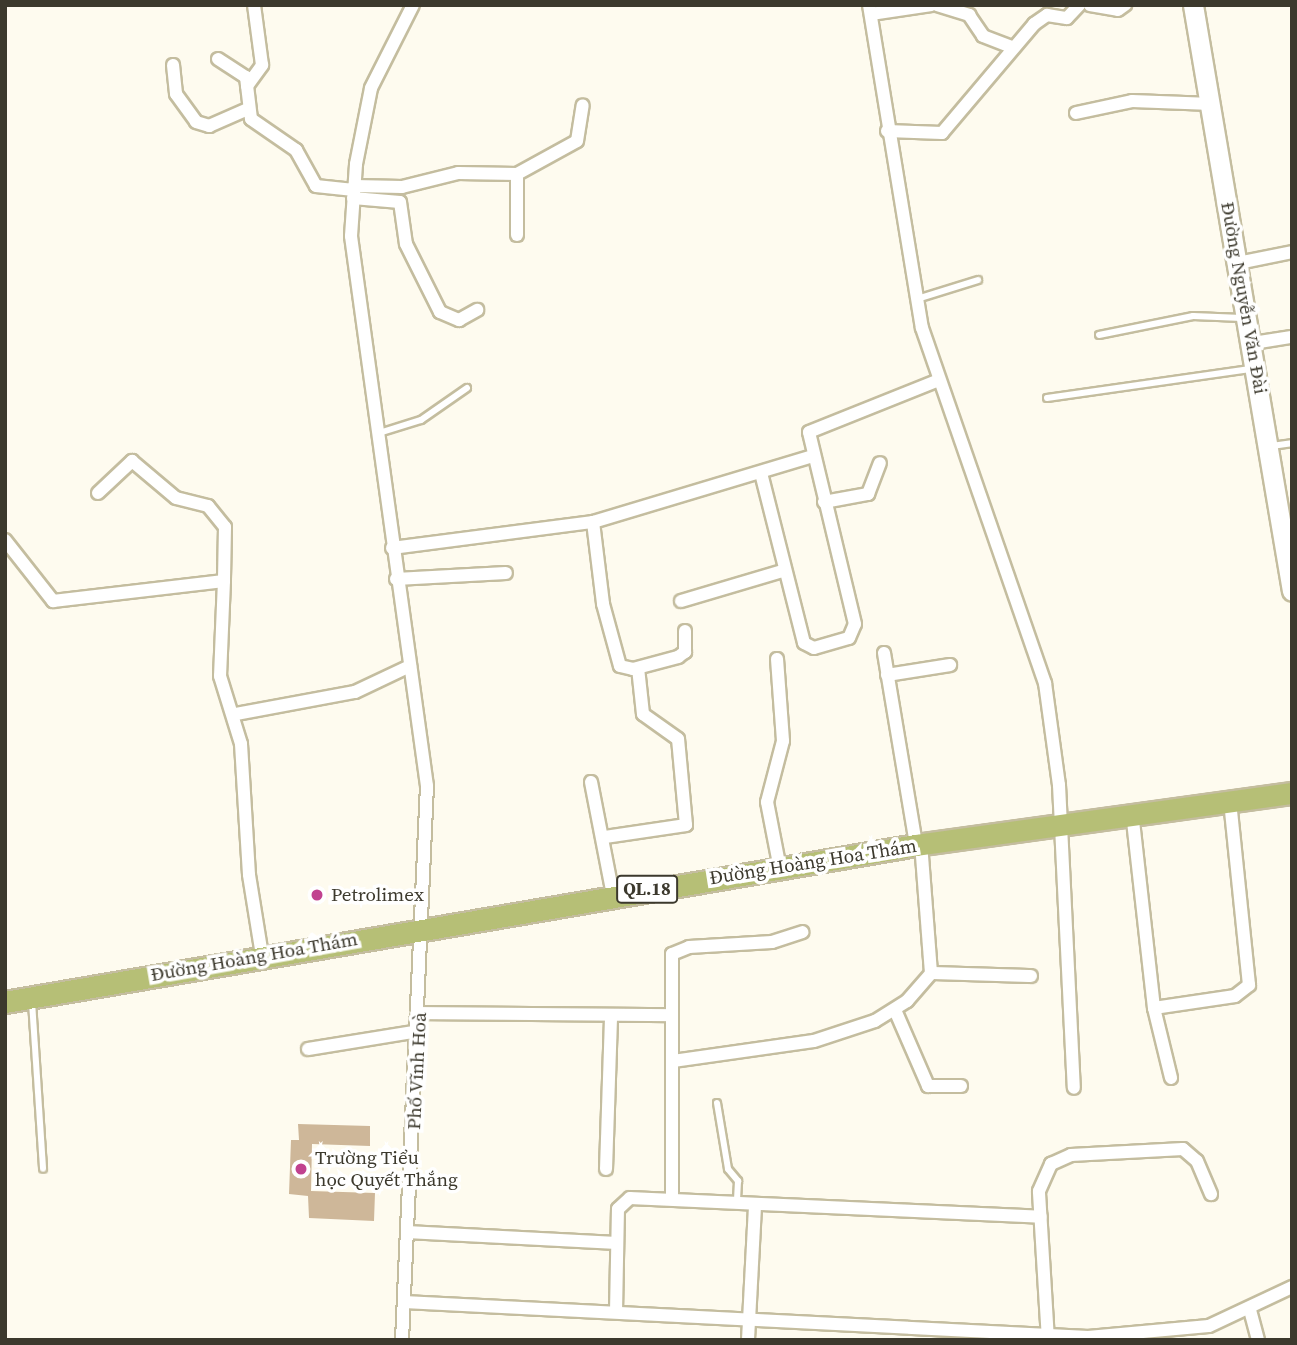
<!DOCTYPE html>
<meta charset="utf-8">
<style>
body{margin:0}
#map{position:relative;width:1297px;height:1345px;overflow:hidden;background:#fefbef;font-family:"Source Serif 4",serif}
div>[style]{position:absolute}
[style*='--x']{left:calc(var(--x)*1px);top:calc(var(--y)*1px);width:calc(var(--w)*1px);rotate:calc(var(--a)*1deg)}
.building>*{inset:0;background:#ceb799}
.roads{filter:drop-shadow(2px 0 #c4bd9f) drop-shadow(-2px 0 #c4bd9f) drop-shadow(0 2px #c4bd9f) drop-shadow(0 -2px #c4bd9f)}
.lane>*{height:6px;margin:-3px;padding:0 3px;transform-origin:3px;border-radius:3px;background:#fff}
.street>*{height:12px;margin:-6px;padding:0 6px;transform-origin:6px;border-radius:6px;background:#fff}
.secondary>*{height:19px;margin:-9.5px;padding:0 9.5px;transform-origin:9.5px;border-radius:9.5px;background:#fff}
.primary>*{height:21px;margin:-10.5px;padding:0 10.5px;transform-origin:10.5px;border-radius:10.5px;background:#b6bf76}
.dots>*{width:19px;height:19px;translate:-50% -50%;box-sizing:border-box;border:4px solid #fff;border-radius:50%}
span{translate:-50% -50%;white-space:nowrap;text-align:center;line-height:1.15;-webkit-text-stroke:7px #fff;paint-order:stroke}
.shield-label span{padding:2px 5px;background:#fff;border:2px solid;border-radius:5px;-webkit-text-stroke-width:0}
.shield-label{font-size:18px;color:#3c392d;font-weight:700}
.street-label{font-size:19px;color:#3c392d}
.poi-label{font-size:19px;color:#3c392d}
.left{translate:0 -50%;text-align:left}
.frame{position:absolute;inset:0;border:7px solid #3c392d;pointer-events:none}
</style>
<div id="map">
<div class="building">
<i style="clip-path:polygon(298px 1124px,370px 1126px,370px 1146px,312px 1144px,311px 1191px,375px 1193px,374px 1221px,309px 1218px,308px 1196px,289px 1194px,291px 1140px,299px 1140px)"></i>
</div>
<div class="roads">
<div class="lane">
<i style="--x:917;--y:299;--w:64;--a:-17.3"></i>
<i style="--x:1099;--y:335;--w:96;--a:-11.4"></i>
<i style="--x:1193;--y:316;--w:49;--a:2.3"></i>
<i style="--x:1047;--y:398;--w:207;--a:-8.1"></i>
<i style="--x:379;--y:433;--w:44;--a:-17.2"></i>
<i style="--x:421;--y:420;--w:56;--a:-34.8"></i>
<i style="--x:1271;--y:446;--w:21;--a:-8"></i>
<i style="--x:32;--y:1002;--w:167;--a:86.2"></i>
<i style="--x:717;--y:1103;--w:67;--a:80.5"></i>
<i style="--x:728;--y:1169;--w:16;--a:50"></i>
<i style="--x:738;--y:1181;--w:22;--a:93"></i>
</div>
<div class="street">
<i style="--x:869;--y:5;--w:327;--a:80.7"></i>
<i style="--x:922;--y:328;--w:376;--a:70.9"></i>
<i style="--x:1045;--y:683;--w:103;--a:82.2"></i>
<i style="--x:1059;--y:785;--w:303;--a:87.2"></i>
<i style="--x:937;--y:5;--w:34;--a:17"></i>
<i style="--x:969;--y:15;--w:25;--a:56"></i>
<i style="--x:983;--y:36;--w:31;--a:21"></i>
<i style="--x:1090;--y:5;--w:28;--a:10"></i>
<i style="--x:1118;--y:10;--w:9;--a:-36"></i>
<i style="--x:871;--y:14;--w:61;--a:-8.5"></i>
<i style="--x:218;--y:59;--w:33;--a:33"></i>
<i style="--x:246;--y:77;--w:42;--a:83.2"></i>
<i style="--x:251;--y:119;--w:55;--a:34.6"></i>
<i style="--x:296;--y:150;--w:41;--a:60.9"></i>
<i style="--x:316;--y:186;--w:38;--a:6"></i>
<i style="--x:173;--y:65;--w:29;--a:84"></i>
<i style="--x:176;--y:94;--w:34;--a:54"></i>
<i style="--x:196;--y:122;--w:14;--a:17"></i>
<i style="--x:209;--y:126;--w:43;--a:-23.6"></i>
<i style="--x:247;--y:86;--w:26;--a:-54"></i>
<i style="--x:262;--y:65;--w:61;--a:-97.6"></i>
<i style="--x:1076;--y:113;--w:57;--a:-12.1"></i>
<i style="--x:1132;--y:101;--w:80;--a:2.1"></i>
<i style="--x:887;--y:131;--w:55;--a:2.1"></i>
<i style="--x:942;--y:133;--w:143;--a:-49.8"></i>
<i style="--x:1034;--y:24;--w:16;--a:-35"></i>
<i style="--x:1047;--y:15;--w:20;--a:9"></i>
<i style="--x:1067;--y:18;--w:18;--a:-47"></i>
<i style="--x:354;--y:186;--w:48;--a:1.2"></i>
<i style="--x:402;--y:187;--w:58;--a:-14"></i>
<i style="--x:458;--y:173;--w:59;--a:1"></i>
<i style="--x:517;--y:174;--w:68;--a:-28.8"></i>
<i style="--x:577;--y:141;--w:36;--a:-81"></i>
<i style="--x:353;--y:198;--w:47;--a:4.9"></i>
<i style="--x:400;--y:202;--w:42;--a:81.9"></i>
<i style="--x:406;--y:244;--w:76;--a:63.4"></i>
<i style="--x:440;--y:312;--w:21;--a:23"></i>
<i style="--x:459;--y:320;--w:21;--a:-29"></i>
<i style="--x:517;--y:235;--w:61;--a:-90"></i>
<i style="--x:1238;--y:263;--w:55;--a:-11.5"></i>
<i style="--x:1253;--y:343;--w:39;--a:-9"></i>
<i style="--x:761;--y:473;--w:175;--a:75.8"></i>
<i style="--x:804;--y:643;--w:11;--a:27"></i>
<i style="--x:814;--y:648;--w:36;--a:-16"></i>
<i style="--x:849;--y:638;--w:15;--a:-67"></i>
<i style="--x:855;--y:624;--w:197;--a:-103.5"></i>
<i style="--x:809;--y:432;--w:140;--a:-21.8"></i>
<i style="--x:98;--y:493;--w:47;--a:-43.3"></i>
<i style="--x:132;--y:461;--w:57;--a:40.1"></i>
<i style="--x:176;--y:498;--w:33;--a:14"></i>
<i style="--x:208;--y:506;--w:27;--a:51"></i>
<i style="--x:225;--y:527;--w:54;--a:91.1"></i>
<i style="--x:824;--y:502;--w:45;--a:-10.3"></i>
<i style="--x:868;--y:494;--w:33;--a:-69"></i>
<i style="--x:593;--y:522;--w:83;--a:83"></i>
<i style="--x:603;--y:604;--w:64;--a:74.7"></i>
<i style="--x:620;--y:666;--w:13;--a:13"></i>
<i style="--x:633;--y:669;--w:47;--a:-14.9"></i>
<i style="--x:678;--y:657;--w:9;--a:-36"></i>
<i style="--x:685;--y:652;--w:21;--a:-90"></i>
<i style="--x:5;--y:540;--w:78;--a:51.8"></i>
<i style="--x:53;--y:601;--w:172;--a:-6.7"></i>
<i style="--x:224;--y:581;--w:95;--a:92.4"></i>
<i style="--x:220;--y:676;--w:71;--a:72.8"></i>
<i style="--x:241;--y:744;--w:131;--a:86.5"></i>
<i style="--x:249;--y:875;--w:81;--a:80.8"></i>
<i style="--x:392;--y:548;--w:203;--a:-7.4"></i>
<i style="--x:593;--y:522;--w:227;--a:-16.7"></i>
<i style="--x:396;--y:579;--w:110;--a:-3.1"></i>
<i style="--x:681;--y:601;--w:105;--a:-16.5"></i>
<i style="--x:884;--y:653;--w:195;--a:80.5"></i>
<i style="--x:777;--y:659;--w:82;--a:85.8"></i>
<i style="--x:783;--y:741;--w:63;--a:104.7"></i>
<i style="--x:767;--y:802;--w:68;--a:79"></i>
<i style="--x:887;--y:675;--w:64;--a:-9"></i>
<i style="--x:236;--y:714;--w:121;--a:-10.5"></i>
<i style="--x:355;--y:692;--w:61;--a:-25.3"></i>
<i style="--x:591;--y:782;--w:115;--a:79"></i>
<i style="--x:1132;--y:812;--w:197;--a:83.6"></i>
<i style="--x:1154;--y:1008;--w:72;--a:76.3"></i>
<i style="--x:605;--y:837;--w:82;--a:-8.4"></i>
<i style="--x:686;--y:825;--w:86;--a:-95.3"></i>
<i style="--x:678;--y:739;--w:43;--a:-144.5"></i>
<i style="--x:643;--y:714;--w:46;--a:-96.2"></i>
<i style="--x:931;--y:973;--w:100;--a:1.7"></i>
<i style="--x:1154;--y:1008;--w:82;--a:-8.4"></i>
<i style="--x:1235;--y:996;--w:18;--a:-38"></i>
<i style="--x:1249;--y:985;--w:186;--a:-95.9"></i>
<i style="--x:895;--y:1010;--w:83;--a:66.5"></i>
<i style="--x:928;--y:1086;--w:33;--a:0"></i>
<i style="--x:420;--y:1013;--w:252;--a:0.5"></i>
<i style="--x:308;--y:1049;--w:112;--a:-9.2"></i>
<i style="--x:673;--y:1061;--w:142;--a:-8.1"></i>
<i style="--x:814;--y:1041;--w:64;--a:-18.2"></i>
<i style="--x:875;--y:1021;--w:38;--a:-32"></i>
<i style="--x:907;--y:1001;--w:37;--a:-49"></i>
<i style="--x:931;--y:973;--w:129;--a:-94.4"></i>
<i style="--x:606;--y:1169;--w:151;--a:-88.1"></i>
<i style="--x:672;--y:1198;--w:244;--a:-90"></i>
<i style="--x:672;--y:954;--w:18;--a:-22"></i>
<i style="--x:689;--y:947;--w:83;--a:-3.4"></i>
<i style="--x:772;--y:942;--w:32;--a:-18"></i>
<i style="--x:408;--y:1232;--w:208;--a:3"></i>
<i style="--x:404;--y:1302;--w:685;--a:2.93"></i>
<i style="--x:1088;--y:1337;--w:121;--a:-5.2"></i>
<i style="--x:1209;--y:1326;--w:92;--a:-25.2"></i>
<i style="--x:1250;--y:1310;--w:31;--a:75"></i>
<i style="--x:616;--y:1312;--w:103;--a:-88.9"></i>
<i style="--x:618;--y:1209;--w:16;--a:-43"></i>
<i style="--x:630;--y:1198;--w:411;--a:2.6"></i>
<i style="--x:402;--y:1340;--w:555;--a:-87.42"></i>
<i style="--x:427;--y:786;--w:555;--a:-97.87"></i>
<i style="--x:351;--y:236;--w:72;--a:-86"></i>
<i style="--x:356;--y:164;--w:77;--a:-78.8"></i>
<i style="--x:371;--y:88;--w:93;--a:-63.2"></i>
<i style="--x:748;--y:1340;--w:135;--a:-87"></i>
<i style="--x:1048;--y:1340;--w:149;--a:-93.5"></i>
<i style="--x:1039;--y:1191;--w:30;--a:-66"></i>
<i style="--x:1051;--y:1164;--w:22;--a:-24"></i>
<i style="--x:1071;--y:1155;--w:112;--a:-3.1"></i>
<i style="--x:1183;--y:1149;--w:18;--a:41"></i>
<i style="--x:1197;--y:1161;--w:36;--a:67"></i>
</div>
<div class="secondary">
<i style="--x:1193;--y:5;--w:594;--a:80.41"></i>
</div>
<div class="primary">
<i style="--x:5;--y:1002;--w:924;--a:-9.78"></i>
<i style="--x:916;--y:845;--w:380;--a:-7.9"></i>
</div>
</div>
<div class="dots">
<i style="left:317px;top:895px;background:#c1428f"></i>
<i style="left:301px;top:1169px;background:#c1428f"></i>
</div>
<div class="shield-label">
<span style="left:647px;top:889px">QL.18</span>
</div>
<div class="street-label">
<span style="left:1244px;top:298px;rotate:80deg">Đường Nguyễn Văn Đài</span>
<span style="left:813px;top:862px;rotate:-9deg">Đường Hoàng Hoa Thám</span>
<span style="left:254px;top:957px;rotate:-10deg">Đường Hoàng Hoa Thám</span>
<span style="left:417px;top:1071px;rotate:-87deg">Phố Vĩnh Hoà</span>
</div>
<div class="poi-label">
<span class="left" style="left:331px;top:895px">Petrolimex</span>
<span class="left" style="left:315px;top:1169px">Trường Tiểu<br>học Quyết Thắng</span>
</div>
<div class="frame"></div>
</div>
